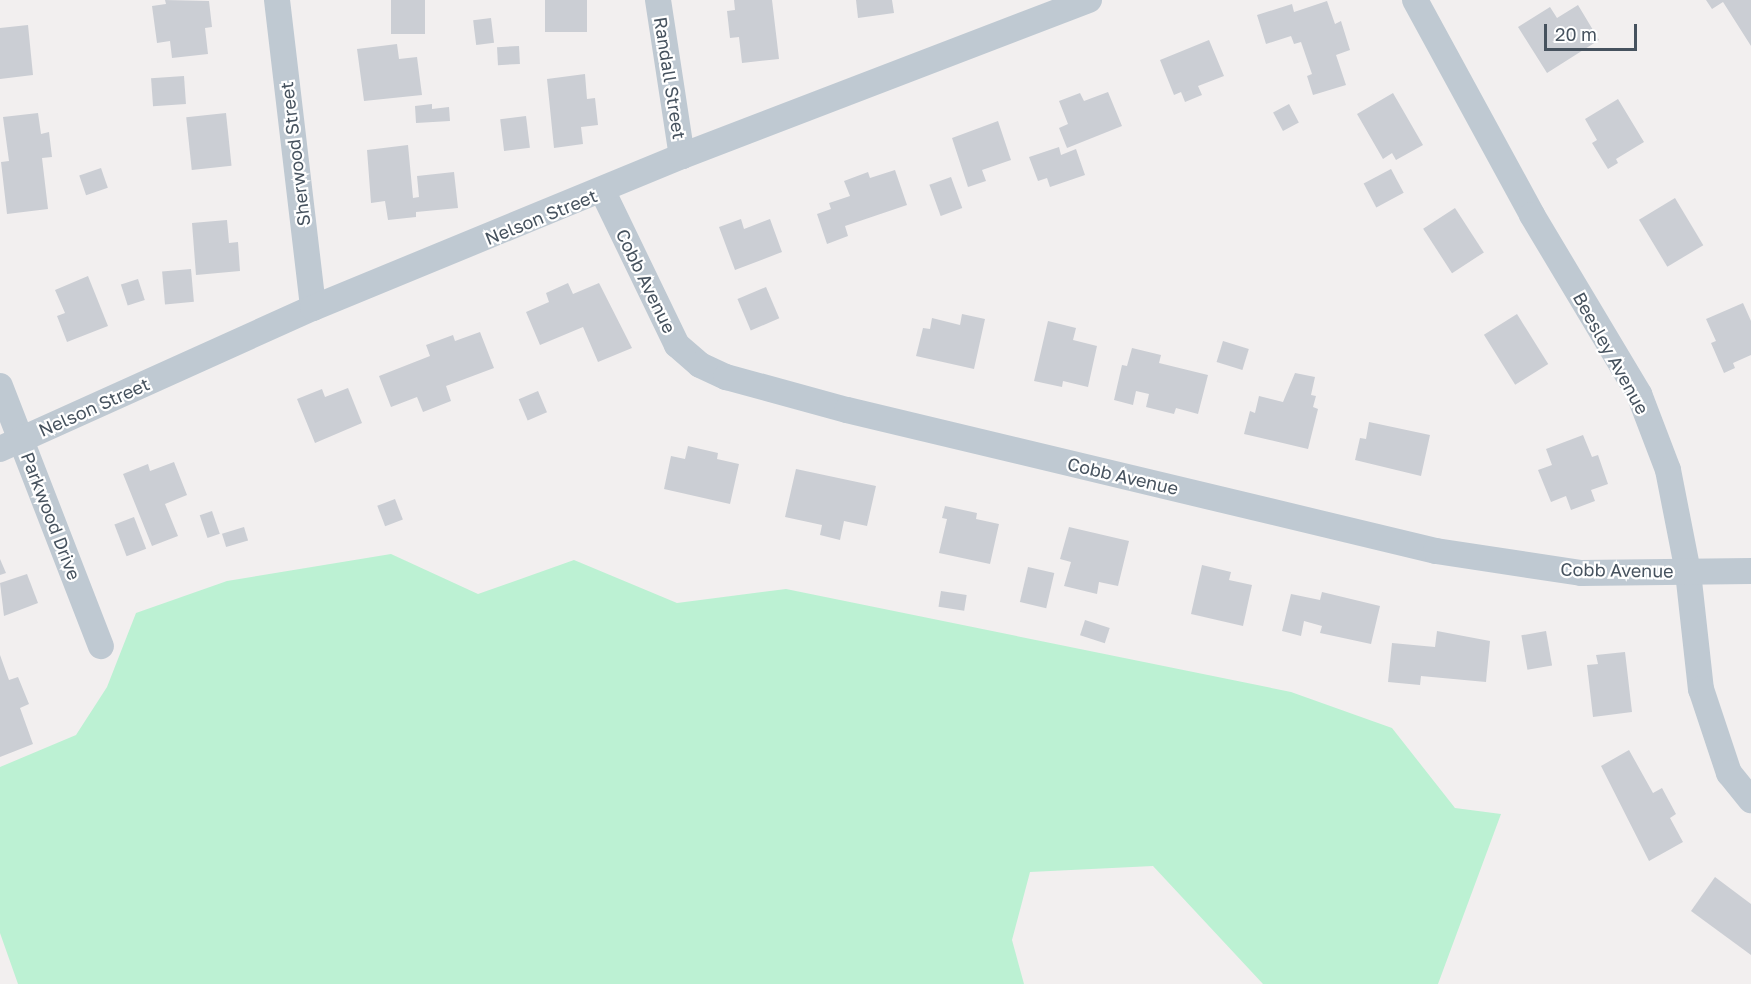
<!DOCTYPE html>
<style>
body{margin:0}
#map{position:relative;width:1751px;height:984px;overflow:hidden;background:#f2efef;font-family:"Golos Text",sans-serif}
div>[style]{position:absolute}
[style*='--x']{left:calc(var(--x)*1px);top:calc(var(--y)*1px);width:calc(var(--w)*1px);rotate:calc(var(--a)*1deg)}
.green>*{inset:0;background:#bcf1d3}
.building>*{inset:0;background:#cbced4;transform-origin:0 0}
.minor>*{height:26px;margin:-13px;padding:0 13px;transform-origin:13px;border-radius:13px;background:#bfc9d2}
span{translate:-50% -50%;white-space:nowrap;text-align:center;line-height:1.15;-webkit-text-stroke:4.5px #fff;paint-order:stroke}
.street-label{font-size:18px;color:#46525e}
.scale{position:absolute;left:1544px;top:24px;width:93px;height:27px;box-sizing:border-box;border:3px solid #46525e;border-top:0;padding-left:8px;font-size:18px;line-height:21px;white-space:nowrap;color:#46525e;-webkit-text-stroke:4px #fff;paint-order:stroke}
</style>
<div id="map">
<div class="green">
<i style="clip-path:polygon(391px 554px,478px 594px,574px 560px,677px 603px,786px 589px,1291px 692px,1392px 728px,1455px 808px,1501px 814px,1438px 984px,1263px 984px,1153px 866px,1030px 872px,1012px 940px,1024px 984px,18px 984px,0 933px,0 767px,76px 735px,107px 687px,136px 613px,227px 581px)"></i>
</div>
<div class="building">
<i style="clip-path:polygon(165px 0,209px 1px,212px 27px,205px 28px,208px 54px,172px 58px,170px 41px,157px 43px,152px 6px,166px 4px)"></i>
<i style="left:391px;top:0;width:34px;height:34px"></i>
<i style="left:545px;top:0;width:42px;height:32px"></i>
<i style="clip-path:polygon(734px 0,772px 0,779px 59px,742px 63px,739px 37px,730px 38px,727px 11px,735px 10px)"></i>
<i style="clip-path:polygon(856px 0,892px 0,894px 13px,858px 18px)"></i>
<i style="clip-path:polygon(1706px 0,1751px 0,1751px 46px,1723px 2px,1712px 9px)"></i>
<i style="clip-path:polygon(1327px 1px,1335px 24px,1341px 21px,1350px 50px,1336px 55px,1346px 85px,1313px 95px,1307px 76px,1312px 74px,1301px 42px,1294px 44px,1291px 36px,1266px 44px,1257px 15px,1292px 4px,1294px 12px)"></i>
<i style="clip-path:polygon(1578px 5px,1599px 40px,1547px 73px,1518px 27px,1550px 7px,1557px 18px)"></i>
<i style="left:491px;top:18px;width:25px;height:18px;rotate:83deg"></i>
<i style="clip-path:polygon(28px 25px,33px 75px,0 79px,0 28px)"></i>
<i style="clip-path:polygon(1209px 40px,1224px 76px,1198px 86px,1202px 95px,1185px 102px,1181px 92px,1174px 95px,1160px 60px)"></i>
<i style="clip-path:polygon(397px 44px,399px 59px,417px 57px,422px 95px,364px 101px,357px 49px)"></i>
<i style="left:519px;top:46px;width:18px;height:22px;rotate:87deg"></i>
<i style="clip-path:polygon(585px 74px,587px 99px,595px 98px,598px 125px,581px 127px,583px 144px,554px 148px,547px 79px)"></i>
<i style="left:184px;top:76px;width:28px;height:33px;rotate:86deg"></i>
<i style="clip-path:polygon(1108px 92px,1122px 126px,1067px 148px,1059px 128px,1068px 124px,1059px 101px,1080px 93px,1084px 101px)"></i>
<i style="clip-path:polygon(1393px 93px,1423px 145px,1396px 160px,1392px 153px,1383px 159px,1357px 114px)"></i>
<i style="clip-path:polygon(1618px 99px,1644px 142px,1616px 159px,1618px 163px,1608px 169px,1592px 143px,1597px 140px,1585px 119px)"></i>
<i style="clip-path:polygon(432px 104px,432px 109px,449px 107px,450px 121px,416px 123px,415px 106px)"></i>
<i style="left:1289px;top:104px;width:21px;height:18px;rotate:62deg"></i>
<i style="clip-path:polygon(38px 113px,41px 134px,49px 132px,52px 157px,42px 158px,48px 209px,7px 214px,1px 162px,9px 161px,3px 117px)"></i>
<i style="left:226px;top:113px;width:53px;height:40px;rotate:84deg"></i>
<i style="left:526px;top:116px;width:32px;height:26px;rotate:83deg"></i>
<i style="clip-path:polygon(998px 121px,1011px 160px,982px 170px,986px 181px,968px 187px,952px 138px)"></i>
<i style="clip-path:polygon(408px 145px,413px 198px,419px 197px,417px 176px,454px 172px,458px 208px,416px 212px,416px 217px,388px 220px,385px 201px,371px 203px,367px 150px)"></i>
<i style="clip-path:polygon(1059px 147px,1061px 155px,1076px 149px,1085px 175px,1050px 187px,1047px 178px,1038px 181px,1029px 157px)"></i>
<i style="left:101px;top:168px;width:21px;height:23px;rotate:71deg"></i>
<i style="left:1391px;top:169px;width:27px;height:31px;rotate:62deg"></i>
<i style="clip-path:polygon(895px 170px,907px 205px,845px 226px,848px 236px,827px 244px,817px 214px,831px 209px,829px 203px,850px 196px,844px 181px,868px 172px,870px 178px)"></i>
<i style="left:951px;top:177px;width:33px;height:23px;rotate:70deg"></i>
<i style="left:1675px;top:198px;width:55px;height:42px;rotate:59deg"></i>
<i style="left:1455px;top:208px;width:53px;height:38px;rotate:57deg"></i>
<i style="clip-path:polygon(741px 219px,744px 229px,770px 219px,782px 252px,735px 270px,719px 227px)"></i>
<i style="clip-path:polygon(227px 220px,229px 243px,238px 242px,240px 271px,196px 275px,192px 223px)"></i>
<i style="left:191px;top:269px;width:33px;height:29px;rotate:85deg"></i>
<i style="clip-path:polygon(88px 276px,108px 326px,67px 342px,57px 316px,65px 313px,55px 290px)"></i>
<i style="left:138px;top:279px;width:22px;height:18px;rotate:72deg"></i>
<i style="clip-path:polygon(568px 283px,573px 294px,599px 283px,632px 348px,598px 362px,583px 327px,540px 345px,526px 312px,549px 302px,546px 293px)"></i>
<i style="left:766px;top:287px;width:34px;height:31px;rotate:67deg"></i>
<i style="clip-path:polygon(1743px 303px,1751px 321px,1751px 355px,1733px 363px,1735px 368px,1724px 373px,1711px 343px,1716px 341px,1706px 319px)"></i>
<i style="clip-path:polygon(962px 314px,985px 319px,974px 369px,916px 356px,923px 328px,930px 329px,932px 318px,960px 325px)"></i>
<i style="left:1517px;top:314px;width:59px;height:39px;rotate:58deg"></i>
<i style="clip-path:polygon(1048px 321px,1076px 328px,1073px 340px,1097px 346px,1088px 387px,1063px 381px,1062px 387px,1034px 381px)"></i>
<i style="clip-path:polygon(480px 332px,494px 368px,446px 386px,451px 401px,423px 412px,417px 397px,391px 407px,379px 376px,430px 356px,426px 345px,453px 335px,455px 341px)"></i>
<i style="left:1223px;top:341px;width:27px;height:22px;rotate:17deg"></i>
<i style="clip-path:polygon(1132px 348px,1161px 355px,1159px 363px,1208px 375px,1198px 414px,1176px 408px,1174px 414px,1146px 407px,1149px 394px,1136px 391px,1133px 405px,1114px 400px,1122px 365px,1127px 366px)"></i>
<i style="clip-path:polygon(1295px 373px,1315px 377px,1311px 395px,1316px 396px,1313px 407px,1318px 409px,1308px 449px,1244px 434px,1250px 411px,1255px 413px,1259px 396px,1283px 402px)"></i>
<i style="clip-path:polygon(348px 388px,362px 423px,315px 443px,297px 399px,322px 389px,325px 397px)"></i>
<i style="left:538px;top:391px;width:23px;height:21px;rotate:67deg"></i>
<i style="clip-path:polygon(1369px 422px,1430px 435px,1421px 476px,1355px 460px,1360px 438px,1366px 439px)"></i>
<i style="clip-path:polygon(1583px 435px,1592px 457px,1598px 455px,1608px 484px,1591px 490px,1595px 501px,1571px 510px,1566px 496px,1551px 502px,1538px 470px,1552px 465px,1546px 449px)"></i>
<i style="clip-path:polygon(688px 446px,718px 453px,717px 459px,739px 464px,730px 504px,664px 489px,671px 456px,685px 459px)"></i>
<i style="clip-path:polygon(174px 462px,187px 495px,165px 504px,178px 536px,152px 546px,123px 474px,148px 464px,150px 471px)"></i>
<i style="clip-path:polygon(796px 469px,876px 486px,867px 526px,844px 521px,840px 540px,820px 535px,822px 525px,785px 517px)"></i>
<i style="left:395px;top:499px;width:22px;height:19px;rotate:69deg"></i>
<i style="clip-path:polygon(945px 506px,977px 513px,976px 519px,999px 524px,990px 564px,939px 553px,947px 519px,942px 518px)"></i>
<i style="left:212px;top:511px;width:24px;height:13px;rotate:71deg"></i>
<i style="left:134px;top:517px;width:34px;height:21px;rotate:69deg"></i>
<i style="left:244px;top:527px;width:14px;height:23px;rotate:73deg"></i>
<i style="clip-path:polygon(1069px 527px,1129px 541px,1118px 586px,1099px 582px,1097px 594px,1064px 586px,1071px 562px,1060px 559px)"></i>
<i style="clip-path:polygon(0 559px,6px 573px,0 575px)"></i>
<i style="clip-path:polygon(1202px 565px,1231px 572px,1229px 580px,1252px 585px,1243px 626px,1191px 614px)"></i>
<i style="left:1028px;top:567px;width:27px;height:36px;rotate:13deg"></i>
<i style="clip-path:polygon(27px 574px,38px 603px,4px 616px,0 583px)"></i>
<i style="left:941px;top:591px;width:26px;height:16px;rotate:9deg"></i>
<i style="clip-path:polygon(1322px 592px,1380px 606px,1371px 644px,1320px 633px,1322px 626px,1304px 621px,1301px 636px,1282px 631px,1291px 594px,1320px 600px)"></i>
<i style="left:1085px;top:620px;width:26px;height:16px;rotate:18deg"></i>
<i style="clip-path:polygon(1437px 631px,1490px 641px,1486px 682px,1421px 676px,1420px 685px,1388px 682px,1392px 643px,1435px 647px)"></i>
<i style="left:1546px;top:631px;width:35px;height:25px;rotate:80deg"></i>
<i style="clip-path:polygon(1625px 652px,1632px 712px,1593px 717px,1587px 665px,1598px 664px,1596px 655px)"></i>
<i style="clip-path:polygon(0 655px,9px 680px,18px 677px,29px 704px,20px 708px,33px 744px,0 757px)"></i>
<i style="clip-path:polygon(1629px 750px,1653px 793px,1662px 788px,1676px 814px,1670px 818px,1683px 842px,1649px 861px,1601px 766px)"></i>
<i style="clip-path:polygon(1715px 877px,1751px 904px,1751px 955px,1691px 911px)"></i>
</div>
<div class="minor">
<i style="--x:277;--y:0;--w:310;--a:83.3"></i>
<i style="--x:658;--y:0;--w:158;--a:81.3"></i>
<i style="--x:1415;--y:0;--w:245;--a:61.4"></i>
<i style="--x:1532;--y:215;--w:209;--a:59.1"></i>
<i style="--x:1639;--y:394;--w:81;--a:69.1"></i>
<i style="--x:1668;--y:470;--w:104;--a:78.9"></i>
<i style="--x:1688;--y:572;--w:118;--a:83.7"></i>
<i style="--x:1701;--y:689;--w:89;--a:71.6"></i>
<i style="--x:1729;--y:773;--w:35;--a:51"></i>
<i style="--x:603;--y:192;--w:170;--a:64.2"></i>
<i style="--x:677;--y:345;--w:30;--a:41"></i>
<i style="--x:700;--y:365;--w:29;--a:25"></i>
<i style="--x:726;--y:377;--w:125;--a:15.3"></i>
<i style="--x:847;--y:410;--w:606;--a:13.46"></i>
<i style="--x:1436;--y:551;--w:147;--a:8.6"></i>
<i style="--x:1581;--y:573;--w:170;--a:-0.7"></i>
<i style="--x:0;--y:386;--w:279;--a:68.8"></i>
<i style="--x:0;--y:449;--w:343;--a:-24.3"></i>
<i style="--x:313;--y:308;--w:399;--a:-22.4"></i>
<i style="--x:682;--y:156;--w:436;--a:-21"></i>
</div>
<div class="street-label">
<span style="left:670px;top:78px;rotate:81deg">Randall Street</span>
<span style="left:295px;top:154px;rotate:-97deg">Sherwood Street</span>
<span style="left:541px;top:217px;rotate:-22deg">Nelson Street</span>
<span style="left:646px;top:281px;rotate:64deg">Cobb Avenue</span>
<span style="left:1611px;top:353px;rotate:61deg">Beesley Avenue</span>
<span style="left:94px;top:407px;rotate:-24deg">Nelson Street</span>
<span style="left:1123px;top:476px;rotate:13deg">Cobb Avenue</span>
<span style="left:51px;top:516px;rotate:69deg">Parkwood Drive</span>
<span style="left:1617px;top:570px;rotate:1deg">Cobb Avenue</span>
</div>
<div class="scale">20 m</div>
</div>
